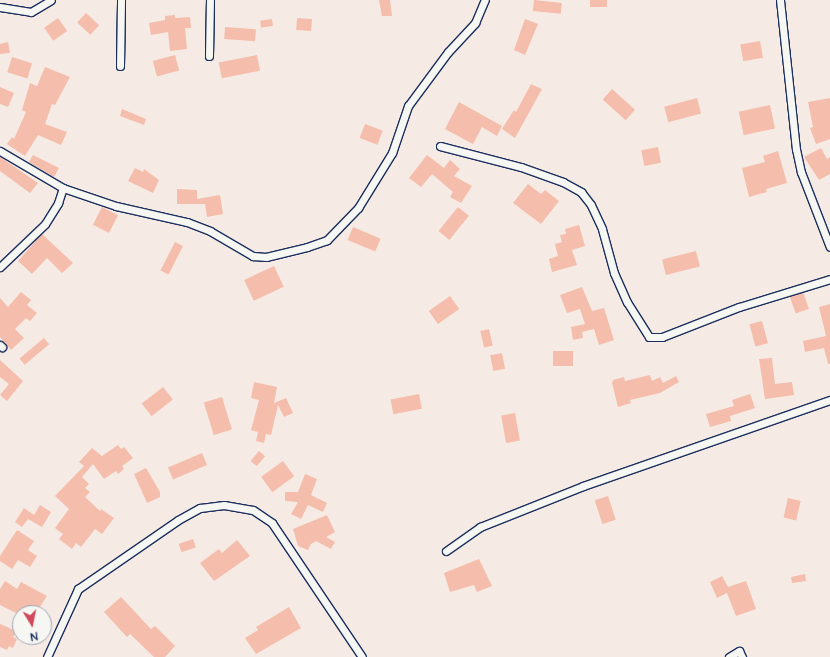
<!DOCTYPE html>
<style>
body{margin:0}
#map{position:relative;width:830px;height:657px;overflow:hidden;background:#f6ebe4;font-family:"Architects Daughter",sans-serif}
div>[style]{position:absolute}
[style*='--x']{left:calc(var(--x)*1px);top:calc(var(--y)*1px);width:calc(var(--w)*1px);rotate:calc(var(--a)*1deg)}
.building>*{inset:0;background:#f5bdab;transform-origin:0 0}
.roads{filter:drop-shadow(1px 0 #1b2f5e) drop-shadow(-1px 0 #1b2f5e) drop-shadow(0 1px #1b2f5e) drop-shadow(0 -1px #1b2f5e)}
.street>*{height:7px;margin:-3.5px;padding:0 3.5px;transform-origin:3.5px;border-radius:3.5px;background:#f6f6f2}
span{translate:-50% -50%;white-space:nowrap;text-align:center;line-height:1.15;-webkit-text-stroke:3.5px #f6f6f2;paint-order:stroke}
.north{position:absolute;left:12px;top:605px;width:40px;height:40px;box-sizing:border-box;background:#f6f6f2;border:1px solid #9ea6b7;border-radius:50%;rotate:170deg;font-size:11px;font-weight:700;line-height:16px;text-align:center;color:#1b2f5e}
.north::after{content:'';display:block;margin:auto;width:14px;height:18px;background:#d1495b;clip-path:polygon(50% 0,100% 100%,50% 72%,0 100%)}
</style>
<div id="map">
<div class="building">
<i style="clip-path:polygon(379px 0,390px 0,392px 16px,382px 16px)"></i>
<i style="left:534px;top:0;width:28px;height:11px;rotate:6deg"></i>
<i style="left:590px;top:0;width:17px;height:7px"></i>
<i style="left:86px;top:13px;width:18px;height:13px;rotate:43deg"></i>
<i style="clip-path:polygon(175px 15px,175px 18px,190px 17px,191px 28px,185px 28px,187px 49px,170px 51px,168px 32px,151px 35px,149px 23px,165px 20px,165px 16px)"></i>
<i style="left:58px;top:18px;width:16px;height:17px;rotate:55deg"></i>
<i style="left:297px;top:18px;width:15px;height:12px;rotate:4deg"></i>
<i style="left:272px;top:19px;width:7px;height:12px;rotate:82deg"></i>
<i style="clip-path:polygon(525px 19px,538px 24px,525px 55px,514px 50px)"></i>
<i style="left:225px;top:27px;width:31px;height:12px;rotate:4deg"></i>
<i style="left:760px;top:41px;width:17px;height:20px;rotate:80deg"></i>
<i style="clip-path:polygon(8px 42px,10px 53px,0 54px,0 44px)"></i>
<i style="left:175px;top:55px;width:16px;height:23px;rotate:75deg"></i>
<i style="left:257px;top:55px;width:16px;height:39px;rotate:79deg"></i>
<i style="left:12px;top:57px;width:21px;height:16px;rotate:17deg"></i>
<i style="clip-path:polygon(45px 67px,70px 77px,55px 105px,52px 104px,45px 124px,67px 132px,61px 145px,38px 135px,25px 156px,7px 144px,12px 137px,14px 139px,26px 112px,22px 110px,30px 83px,37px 86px)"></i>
<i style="clip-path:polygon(531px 84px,542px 89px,515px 138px,502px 129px,514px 110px,516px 112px)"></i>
<i style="clip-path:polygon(0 87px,14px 93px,8px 107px,0 104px)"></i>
<i style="left:612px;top:89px;width:31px;height:14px;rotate:42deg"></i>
<i style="left:697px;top:98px;width:16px;height:34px;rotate:75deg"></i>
<i style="clip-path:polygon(830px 98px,830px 139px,816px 144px,810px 128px,813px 127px,808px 102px)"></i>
<i style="clip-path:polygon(459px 102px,502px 126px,497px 136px,482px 127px,473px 144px,445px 129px)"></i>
<i style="left:770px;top:105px;width:24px;height:32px;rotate:78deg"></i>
<i style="clip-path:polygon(122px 109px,146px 119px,144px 125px,120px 116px)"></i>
<i style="left:365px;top:124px;width:19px;height:15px;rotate:21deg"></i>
<i style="left:658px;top:147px;width:16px;height:17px;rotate:79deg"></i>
<i style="clip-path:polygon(821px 148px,827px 159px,830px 157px,830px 174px,819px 180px,804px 157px)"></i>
<i style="clip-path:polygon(778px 151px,787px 183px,766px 189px,767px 192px,749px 197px,742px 168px,765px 162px,763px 156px)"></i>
<i style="clip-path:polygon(33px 155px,59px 168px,54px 177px,29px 162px)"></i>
<i style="clip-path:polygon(427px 155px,444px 168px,450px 160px,460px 169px,454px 176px,472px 186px,461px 203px,450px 197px,453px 192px,432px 174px,421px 187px,409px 178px)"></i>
<i style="clip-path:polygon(0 157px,38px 183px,30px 193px,0 171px)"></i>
<i style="clip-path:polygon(135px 168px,143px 172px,144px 169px,159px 180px,153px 193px,128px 181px)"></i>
<i style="clip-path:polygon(528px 184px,541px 194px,545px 190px,559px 201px,541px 224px,513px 203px)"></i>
<i style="clip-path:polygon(177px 189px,197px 190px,197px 199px,220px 195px,223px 214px,207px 217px,205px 204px,177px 204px)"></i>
<i style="left:102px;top:207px;width:18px;height:20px;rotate:27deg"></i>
<i style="left:458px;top:207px;width:14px;height:31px;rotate:39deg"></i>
<i style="clip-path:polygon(579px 225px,585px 246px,572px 250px,577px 265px,552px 272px,549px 259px,558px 256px,555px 244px,562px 242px,560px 235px,566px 234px,565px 229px)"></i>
<i style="left:353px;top:227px;width:30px;height:14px;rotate:23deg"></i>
<i style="clip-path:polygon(42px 234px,73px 263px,62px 273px,47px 258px,32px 274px,18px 261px)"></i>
<i style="left:175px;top:242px;width:9px;height:32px;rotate:27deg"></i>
<i style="left:696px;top:251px;width:16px;height:35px;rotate:76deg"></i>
<i style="left:274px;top:266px;width:23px;height:33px;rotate:65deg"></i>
<i style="clip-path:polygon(582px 287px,592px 311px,604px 308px,614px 340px,599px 345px,594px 329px,582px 332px,583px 338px,573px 340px,571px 327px,585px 324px,580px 309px,567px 313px,560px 295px)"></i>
<i style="clip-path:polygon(21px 292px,31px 300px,27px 305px,37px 313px,30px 321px,26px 318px,15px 329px,24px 338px,11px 350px,0 337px,0 298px,8px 307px)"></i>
<i style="left:803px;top:292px;width:18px;height:14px;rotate:71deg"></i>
<i style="left:450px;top:296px;width:16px;height:26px;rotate:55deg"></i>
<i style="clip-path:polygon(830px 304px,830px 364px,828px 364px,824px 348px,805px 352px,803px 341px,826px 336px,819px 307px)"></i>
<i style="left:762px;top:321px;width:23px;height:13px;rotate:75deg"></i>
<i style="left:489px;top:329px;width:17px;height:9px;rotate:77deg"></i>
<i style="left:44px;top:338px;width:8px;height:32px;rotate:50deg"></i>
<i style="left:553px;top:351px;width:20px;height:15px"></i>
<i style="left:502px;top:353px;width:16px;height:12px;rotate:79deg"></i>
<i style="clip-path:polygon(772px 358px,775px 384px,792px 382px,794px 395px,765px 399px,759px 359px)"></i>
<i style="clip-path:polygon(0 360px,23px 381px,7px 401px,0 395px,9px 384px,0 377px)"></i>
<i style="clip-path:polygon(650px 375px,652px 381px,660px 377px,663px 383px,676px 376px,679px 382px,660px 393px,630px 400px,631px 403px,618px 407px,612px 383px,613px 380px,624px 377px,625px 381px)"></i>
<i style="clip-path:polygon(254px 382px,277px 387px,274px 403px,286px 398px,293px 413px,284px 417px,278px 405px,271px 435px,266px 434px,264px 443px,256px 441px,258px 432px,251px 430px,259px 400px,251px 398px)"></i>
<i style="left:163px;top:387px;width:16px;height:27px;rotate:52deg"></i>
<i style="left:419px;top:394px;width:15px;height:29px;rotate:79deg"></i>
<i style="clip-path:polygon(750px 394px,755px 408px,730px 416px,731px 421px,710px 427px,706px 414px,734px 406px,732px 400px)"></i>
<i style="left:222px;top:397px;width:34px;height:19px;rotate:73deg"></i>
<i style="left:515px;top:413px;width:28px;height:14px;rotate:80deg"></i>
<i style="clip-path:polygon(118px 445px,121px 449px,124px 447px,133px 458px,122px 466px,124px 469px,118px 474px,116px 471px,104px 479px,93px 464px,82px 477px,89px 484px,85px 488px,90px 492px,85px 497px,100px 511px,101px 509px,114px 518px,102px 534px,95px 529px,81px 547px,76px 543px,72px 549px,59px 539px,63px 534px,55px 528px,69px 509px,55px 496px,84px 466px,79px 462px,92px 448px,102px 456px)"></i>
<i style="left:259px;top:451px;width:8px;height:13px;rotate:40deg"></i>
<i style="left:202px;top:453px;width:13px;height:37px;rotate:67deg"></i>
<i style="left:283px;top:461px;width:19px;height:27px;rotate:54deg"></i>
<i style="clip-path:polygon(146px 468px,160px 492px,160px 497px,147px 503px,134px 474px)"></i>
<i style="clip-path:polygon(305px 474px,317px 479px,311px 495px,327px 503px,323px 512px,308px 505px,301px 519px,291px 514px,298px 502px,285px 501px,285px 492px,298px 492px)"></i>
<i style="left:608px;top:496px;width:25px;height:14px;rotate:72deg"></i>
<i style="left:788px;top:498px;width:13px;height:20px;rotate:13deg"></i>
<i style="clip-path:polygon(40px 505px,51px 512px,42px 527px,28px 519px,22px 527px,15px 522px,24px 508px,34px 515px)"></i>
<i style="clip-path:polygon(327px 515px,335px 532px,326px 537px,335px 542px,331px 549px,316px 541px,311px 544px,308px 550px,298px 546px,293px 529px)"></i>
<i style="clip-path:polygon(17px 530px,34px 541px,28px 550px,37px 556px,30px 567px,18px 560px,12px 569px,0 561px,0 556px)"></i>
<i style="left:193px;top:539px;width:9px;height:15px;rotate:72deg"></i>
<i style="clip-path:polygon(237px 540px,250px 556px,214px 581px,200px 563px,219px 549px,222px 553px)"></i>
<i style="clip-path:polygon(479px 559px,492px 586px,477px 592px,474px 585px,450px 592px,444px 573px)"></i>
<i style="clip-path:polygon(805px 574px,806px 581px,792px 583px,791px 577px)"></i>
<i style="clip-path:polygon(722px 576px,728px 587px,746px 581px,756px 609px,736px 616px,727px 593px,717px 598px,710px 582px)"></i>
<i style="clip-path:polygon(5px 581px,17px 589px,21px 582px,47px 596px,36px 613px,20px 613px,20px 615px,0 605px,0 589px)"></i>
<i style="clip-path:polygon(121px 597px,151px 629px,155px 626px,175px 646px,165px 657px,154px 657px,130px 634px,127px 637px,104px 612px)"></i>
<i style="clip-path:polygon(289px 607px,301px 628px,256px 654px,245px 638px,258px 630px,256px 627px)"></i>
<i style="clip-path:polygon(0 624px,16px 631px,13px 637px,17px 639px,13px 648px,9px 646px,7px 650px,0 647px)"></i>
</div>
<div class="roads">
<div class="street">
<i style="--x:780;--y:0;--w:150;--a:83.9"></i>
<i style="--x:796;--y:149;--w:24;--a:78"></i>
<i style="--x:801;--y:172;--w:80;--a:68.9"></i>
<i style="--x:0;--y:7;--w:31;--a:9"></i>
<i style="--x:31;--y:12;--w:23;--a:-31"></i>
<i style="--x:209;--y:56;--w:56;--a:-89"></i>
<i style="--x:120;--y:66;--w:66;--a:-89.1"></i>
<i style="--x:440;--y:146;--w:84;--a:14.5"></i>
<i style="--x:521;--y:167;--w:45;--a:19.7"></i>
<i style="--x:563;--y:182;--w:21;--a:29"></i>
<i style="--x:581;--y:192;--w:16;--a:52"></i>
<i style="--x:591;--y:205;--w:26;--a:65"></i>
<i style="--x:602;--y:229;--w:46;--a:74.7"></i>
<i style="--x:614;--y:273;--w:32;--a:66"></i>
<i style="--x:627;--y:302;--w:41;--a:57.8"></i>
<i style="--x:649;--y:337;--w:13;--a:0"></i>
<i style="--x:662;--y:337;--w:83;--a:-21.3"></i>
<i style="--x:739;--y:307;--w:95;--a:-17.1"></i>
<i style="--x:0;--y:151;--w:73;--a:30.4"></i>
<i style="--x:63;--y:188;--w:56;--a:18.8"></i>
<i style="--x:116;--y:206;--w:73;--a:12.7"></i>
<i style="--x:187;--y:222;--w:25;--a:21"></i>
<i style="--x:210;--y:231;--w:50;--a:30.2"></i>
<i style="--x:253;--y:256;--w:13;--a:4"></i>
<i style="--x:266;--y:257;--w:42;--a:-13.7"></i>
<i style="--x:307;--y:247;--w:21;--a:-19"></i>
<i style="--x:327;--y:240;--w:45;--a:-45.9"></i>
<i style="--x:358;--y:208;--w:65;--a:-58.3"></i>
<i style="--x:392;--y:153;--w:50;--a:-71.2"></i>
<i style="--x:408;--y:106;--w:67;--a:-53.5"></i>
<i style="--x:448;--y:52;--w:40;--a:-47"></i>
<i style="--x:475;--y:23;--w:25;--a:-67"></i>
<i style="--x:0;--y:267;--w:62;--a:-43.7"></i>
<i style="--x:45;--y:224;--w:25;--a:-58"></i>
<i style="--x:58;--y:203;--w:16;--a:-72"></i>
<i style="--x:0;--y:345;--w:3;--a:45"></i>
<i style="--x:446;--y:551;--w:42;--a:-35.2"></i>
<i style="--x:480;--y:527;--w:111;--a:-21.7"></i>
<i style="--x:583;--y:486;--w:262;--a:-19.2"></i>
<i style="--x:47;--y:657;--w:75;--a:-65.5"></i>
<i style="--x:78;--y:589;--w:121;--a:-34.6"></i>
<i style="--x:178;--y:520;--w:25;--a:-29"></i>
<i style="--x:200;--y:508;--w:24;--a:-7"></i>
<i style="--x:224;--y:505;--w:29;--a:10"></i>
<i style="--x:253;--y:510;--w:23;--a:34"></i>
<i style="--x:272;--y:523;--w:161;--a:56.1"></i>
<i style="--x:729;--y:657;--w:12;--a:-31"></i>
<i style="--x:739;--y:651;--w:7;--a:63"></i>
</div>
</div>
<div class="north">N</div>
</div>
